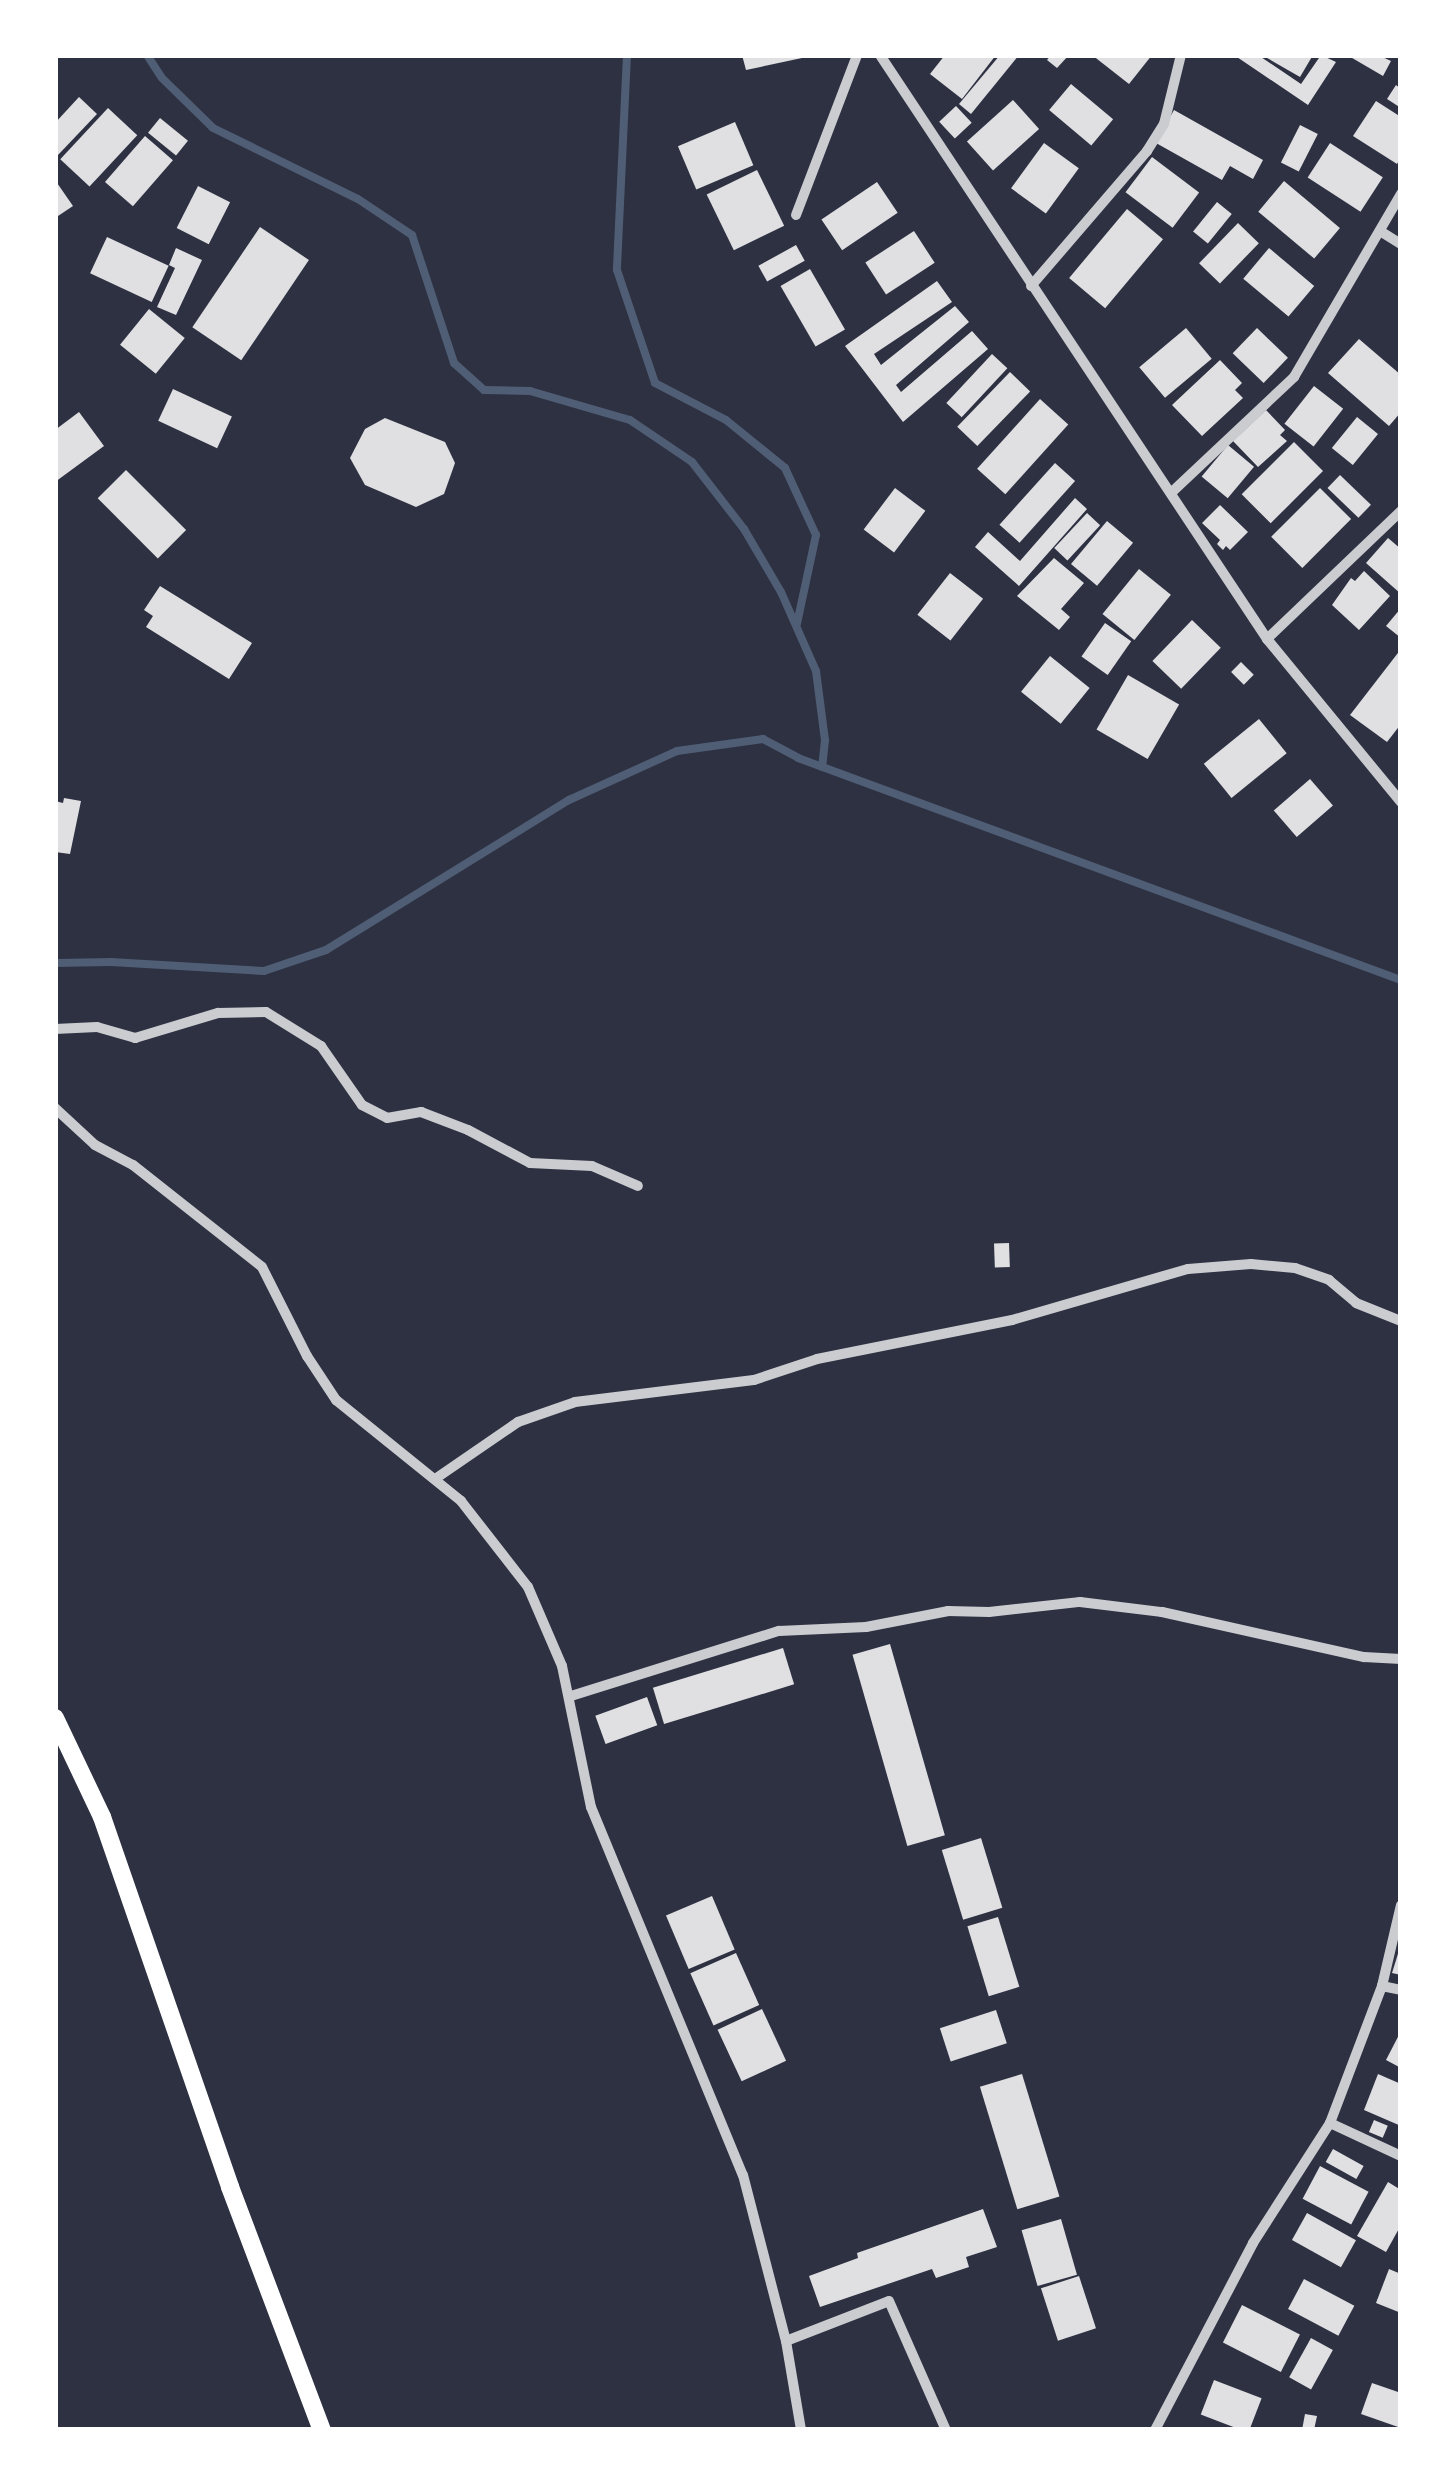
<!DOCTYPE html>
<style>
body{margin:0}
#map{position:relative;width:1456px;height:2485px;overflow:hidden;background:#2d3142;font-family:"Crimson Pro",serif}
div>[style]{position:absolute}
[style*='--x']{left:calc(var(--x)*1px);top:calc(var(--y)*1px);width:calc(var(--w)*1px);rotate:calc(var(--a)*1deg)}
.stream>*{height:8px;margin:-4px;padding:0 4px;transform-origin:4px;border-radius:4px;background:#4f5d75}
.building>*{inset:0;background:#e0e0e3;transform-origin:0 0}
.minor>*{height:10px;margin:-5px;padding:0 5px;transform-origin:5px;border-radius:5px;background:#caccd0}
.primary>*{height:18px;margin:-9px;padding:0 9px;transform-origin:9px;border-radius:9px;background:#fff}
span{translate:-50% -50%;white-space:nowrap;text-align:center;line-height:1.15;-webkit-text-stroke:10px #fff;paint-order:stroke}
.frame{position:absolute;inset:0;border:58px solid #fff;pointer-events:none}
</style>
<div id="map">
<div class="stream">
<i style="--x:147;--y:55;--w:27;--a:57"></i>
<i style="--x:162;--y:78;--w:71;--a:44.4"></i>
<i style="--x:213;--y:128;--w:161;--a:26.1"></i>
<i style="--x:358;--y:199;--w:65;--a:33.7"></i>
<i style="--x:412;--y:235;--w:135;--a:71.8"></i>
<i style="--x:454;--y:363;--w:40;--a:42"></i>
<i style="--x:484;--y:390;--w:46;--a:1.2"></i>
<i style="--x:530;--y:391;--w:104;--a:16.2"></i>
<i style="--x:630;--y:420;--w:75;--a:34.1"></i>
<i style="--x:692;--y:462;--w:85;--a:52.2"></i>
<i style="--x:744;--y:529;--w:73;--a:59.6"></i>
<i style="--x:781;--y:592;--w:86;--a:66.1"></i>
<i style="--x:816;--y:671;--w:70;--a:82.6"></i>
<i style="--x:825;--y:740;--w:27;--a:96"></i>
<i style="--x:627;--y:55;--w:215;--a:92.7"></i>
<i style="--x:617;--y:270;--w:119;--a:71.4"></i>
<i style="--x:655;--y:383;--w:80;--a:27.5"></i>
<i style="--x:726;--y:420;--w:76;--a:39.1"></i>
<i style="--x:785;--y:468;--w:74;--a:65.2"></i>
<i style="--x:816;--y:535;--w:91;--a:102.1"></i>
<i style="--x:55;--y:963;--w:56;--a:-1"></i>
<i style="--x:111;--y:962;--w:153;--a:3.4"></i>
<i style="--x:264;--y:971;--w:65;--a:-18.7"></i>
<i style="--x:326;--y:950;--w:286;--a:-31.7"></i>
<i style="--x:569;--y:800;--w:119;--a:-24.4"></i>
<i style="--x:677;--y:751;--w:87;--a:-7.9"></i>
<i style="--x:763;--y:739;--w:40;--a:28"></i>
<i style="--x:798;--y:758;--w:643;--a:20.21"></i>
</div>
<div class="building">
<i style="clip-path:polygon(742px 55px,801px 55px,802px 58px,746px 70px)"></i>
<i style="clip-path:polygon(945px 55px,996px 55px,962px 99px,930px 74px)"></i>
<i style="clip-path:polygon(1000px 55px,1019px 55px,971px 114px,959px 104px)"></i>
<i style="clip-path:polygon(1051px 55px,1069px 55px,1057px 68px,1047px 60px)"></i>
<i style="clip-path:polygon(1092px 55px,1152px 55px,1129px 84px)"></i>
<i style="clip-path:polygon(1234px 55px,1258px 55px,1301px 84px,1321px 55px,1336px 62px,1308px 105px)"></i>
<i style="clip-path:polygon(1262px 55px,1313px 55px,1300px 77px)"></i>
<i style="clip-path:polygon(1347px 55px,1378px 55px,1391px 61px,1383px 76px)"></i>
<i style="left:1071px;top:84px;width:55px;height:34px;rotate:40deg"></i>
<i style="clip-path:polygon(1396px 85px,1401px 89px,1401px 108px,1387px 99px)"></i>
<i style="clip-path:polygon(79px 97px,97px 114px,58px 155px,55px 123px)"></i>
<i style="left:1013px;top:100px;width:39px;height:62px;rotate:48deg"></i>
<i style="clip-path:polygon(1376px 101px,1401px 117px,1401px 157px,1397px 164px,1353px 136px)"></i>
<i style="left:956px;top:106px;width:23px;height:23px;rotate:47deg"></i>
<i style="left:108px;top:108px;width:40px;height:70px;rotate:43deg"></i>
<i style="clip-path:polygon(1174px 110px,1263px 160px,1253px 179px,1230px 166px,1222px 180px,1156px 143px)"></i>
<i style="left:160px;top:118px;width:36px;height:19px;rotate:39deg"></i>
<i style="left:735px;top:122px;width:47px;height:62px;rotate:67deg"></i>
<i style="left:1300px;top:125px;width:20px;height:42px;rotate:27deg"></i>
<i style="left:145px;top:136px;width:37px;height:61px;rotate:41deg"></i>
<i style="left:1044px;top:143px;width:43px;height:56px;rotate:36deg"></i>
<i style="left:1330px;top:143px;width:63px;height:41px;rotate:33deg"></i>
<i style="left:1152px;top:157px;width:59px;height:44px;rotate:37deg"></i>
<i style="left:757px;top:170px;width:62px;height:56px;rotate:64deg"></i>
<i style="clip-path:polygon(55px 180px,73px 206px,55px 218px)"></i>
<i style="left:1284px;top:181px;width:73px;height:40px;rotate:40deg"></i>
<i style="left:877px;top:182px;width:37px;height:67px;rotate:56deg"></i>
<i style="left:198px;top:186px;width:36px;height:47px;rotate:27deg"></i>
<i style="left:1217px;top:202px;width:19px;height:38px;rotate:39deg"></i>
<i style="left:1127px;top:209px;width:47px;height:90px;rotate:40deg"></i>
<i style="left:1238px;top:223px;width:29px;height:56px;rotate:44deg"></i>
<i style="left:260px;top:227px;width:59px;height:121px;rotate:34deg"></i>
<i style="left:914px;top:231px;width:38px;height:58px;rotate:57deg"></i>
<i style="left:107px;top:237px;width:68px;height:40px;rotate:25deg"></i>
<i style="left:796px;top:245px;width:18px;height:43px;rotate:61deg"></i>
<i style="clip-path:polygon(176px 248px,202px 260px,176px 315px,157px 307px,175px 268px,169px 265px)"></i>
<i style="left:1269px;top:248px;width:59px;height:40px;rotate:40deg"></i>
<i style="left:810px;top:269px;width:70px;height:34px;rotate:60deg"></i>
<i style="clip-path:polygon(937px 281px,952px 302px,874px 354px,881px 365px,955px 306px,969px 322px,896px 385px,901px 392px,972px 331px,988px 349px,903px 422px,845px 346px)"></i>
<i style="left:149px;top:309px;width:46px;height:46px;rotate:39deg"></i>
<i style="left:1186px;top:328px;width:40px;height:61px;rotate:50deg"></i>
<i style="left:1257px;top:328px;width:43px;height:35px;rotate:44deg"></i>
<i style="clip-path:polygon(1359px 339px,1401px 375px,1401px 412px,1389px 426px,1328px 373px)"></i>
<i style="left:992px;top:354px;width:21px;height:67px;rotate:43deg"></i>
<i style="clip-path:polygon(1220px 360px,1242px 383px,1235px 390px,1243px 398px,1202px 436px,1172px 405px)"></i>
<i style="left:1010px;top:372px;width:28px;height:76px;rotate:44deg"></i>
<i style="left:1314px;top:386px;width:37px;height:48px;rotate:38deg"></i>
<i style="left:173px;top:389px;width:65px;height:35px;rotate:25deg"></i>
<i style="left:1040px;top:399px;width:38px;height:94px;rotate:42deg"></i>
<i style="clip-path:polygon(1266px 410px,1285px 430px,1280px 435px,1287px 441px,1258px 467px,1233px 441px)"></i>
<i style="clip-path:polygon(79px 412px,104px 446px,55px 482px,55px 430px)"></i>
<i style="left:1357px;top:417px;width:27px;height:40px;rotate:39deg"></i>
<i style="clip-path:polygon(385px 418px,445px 442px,455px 463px,444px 494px,416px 507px,365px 485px,350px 458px,365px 429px)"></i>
<i style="left:1294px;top:442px;width:41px;height:74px;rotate:45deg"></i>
<i style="left:1228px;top:445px;width:34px;height:41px;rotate:40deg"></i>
<i style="left:1055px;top:463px;width:27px;height:83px;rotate:42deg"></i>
<i style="left:126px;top:470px;width:85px;height:40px;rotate:45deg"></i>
<i style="left:1340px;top:475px;width:43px;height:18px;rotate:44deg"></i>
<i style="left:895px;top:488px;width:38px;height:52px;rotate:37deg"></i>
<i style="left:1320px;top:488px;width:44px;height:69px;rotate:45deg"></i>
<i style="clip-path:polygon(1075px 498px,1087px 509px,1019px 586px,975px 547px,988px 532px,1020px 561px)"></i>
<i style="clip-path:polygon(1220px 505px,1248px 532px,1230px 550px,1226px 546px,1223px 550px,1217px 544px,1220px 540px,1202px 523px)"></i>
<i style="left:1087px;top:513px;width:18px;height:48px;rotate:43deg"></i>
<i style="left:1107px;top:521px;width:34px;height:56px;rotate:40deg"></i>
<i style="clip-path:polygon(1388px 538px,1401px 549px,1401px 594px,1366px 563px)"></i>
<i style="clip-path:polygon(1054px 558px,1084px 583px,1061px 609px,1070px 617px,1059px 630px,1017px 596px)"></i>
<i style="left:1139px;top:569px;width:41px;height:58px;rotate:39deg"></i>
<i style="clip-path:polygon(1364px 571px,1390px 596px,1359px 630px,1332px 605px,1351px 578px,1355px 581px)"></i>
<i style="left:950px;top:573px;width:42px;height:53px;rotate:38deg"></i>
<i style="clip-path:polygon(160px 586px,252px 643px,229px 679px,146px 627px,153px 616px,144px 610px)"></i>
<i style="clip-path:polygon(1401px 608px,1401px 638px,1386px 626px)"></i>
<i style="left:1192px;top:620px;width:40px;height:57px;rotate:44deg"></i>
<i style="left:1105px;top:623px;width:32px;height:41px;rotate:35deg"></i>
<i style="clip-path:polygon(1401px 649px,1401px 724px,1387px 742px,1350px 715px)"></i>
<i style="left:1050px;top:656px;width:51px;height:46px;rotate:39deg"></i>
<i style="left:1241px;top:662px;width:18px;height:14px;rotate:45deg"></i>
<i style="left:1128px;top:675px;width:59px;height:63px;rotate:30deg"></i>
<i style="left:1259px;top:719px;width:44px;height:71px;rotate:51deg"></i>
<i style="left:1310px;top:779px;width:35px;height:48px;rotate:49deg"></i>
<i style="clip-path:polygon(64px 798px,81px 801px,70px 854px,55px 852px,55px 801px,63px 803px)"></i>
<i style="left:1009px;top:1243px;width:24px;height:15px;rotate:88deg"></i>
<i style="left:890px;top:1644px;width:199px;height:39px;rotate:74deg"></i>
<i style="left:783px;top:1648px;width:38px;height:136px;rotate:73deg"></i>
<i style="left:647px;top:1697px;width:30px;height:55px;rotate:70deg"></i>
<i style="left:981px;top:1838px;width:73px;height:41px;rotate:73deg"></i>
<i style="left:712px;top:1896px;width:58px;height:50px;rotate:67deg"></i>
<i style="left:998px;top:1917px;width:73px;height:32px;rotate:73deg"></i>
<i style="clip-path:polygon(1401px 1944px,1401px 1975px,1392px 1973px)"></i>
<i style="left:736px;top:1953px;width:57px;height:50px;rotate:66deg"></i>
<i style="left:762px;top:2009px;width:57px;height:49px;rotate:65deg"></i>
<i style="left:996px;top:2010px;width:35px;height:59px;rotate:72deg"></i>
<i style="clip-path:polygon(1401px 2031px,1401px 2068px,1386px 2060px)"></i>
<i style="left:1022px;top:2074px;width:128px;height:44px;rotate:73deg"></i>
<i style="clip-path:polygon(1378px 2074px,1401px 2084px,1401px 2126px,1364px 2110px)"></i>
<i style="left:1374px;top:2120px;width:15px;height:13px;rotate:23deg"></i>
<i style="left:1333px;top:2149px;width:35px;height:15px;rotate:29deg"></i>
<i style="left:1320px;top:2166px;width:55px;height:37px;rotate:28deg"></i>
<i style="clip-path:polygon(1388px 2182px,1401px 2190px,1401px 2225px,1386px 2252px,1357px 2236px)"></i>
<i style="clip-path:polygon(983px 2209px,997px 2247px,966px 2257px,969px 2267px,936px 2278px,932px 2269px,820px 2307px,809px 2276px,858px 2258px,857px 2253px)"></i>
<i style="left:1307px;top:2213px;width:56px;height:31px;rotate:29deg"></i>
<i style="left:1061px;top:2219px;width:58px;height:41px;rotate:74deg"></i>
<i style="clip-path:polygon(1389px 2269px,1401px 2274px,1401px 2313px,1376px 2303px)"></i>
<i style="left:1079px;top:2276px;width:55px;height:40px;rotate:72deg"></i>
<i style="left:1304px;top:2279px;width:57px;height:34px;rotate:28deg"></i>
<i style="left:1242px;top:2305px;width:65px;height:42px;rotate:27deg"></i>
<i style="left:1311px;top:2338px;width:25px;height:45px;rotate:29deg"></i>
<i style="left:1214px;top:2380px;width:51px;height:37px;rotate:21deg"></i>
<i style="clip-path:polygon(1372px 2383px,1401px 2393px,1401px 2428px,1361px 2414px)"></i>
<i style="clip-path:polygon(1305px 2414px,1317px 2416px,1314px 2430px,1302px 2430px)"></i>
</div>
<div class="minor">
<i style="--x:880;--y:55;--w:701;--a:56.47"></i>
<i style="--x:1267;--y:639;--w:211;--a:50.6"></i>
<i style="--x:796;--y:215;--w:171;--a:-69.1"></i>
<i style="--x:1380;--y:231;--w:25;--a:32"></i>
<i style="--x:1031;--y:286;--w:178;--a:-49.3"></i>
<i style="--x:1147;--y:151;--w:32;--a:-58"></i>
<i style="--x:1164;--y:124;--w:71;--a:-76.2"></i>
<i style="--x:1172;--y:492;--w:168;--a:-43.3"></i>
<i style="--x:1294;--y:377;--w:212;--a:-59.7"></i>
<i style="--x:1267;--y:639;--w:185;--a:-43.7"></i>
<i style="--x:55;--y:1029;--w:42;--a:-2.7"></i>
<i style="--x:97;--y:1027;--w:40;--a:16"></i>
<i style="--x:135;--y:1038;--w:87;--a:-16.8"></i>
<i style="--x:218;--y:1013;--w:48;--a:-1.2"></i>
<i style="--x:266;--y:1012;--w:65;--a:31.7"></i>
<i style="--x:321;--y:1046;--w:72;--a:55.2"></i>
<i style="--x:362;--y:1105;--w:28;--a:27"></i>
<i style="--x:387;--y:1118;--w:35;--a:-10"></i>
<i style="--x:421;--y:1112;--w:50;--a:21"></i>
<i style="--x:468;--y:1130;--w:70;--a:28"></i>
<i style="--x:530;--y:1163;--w:62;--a:2.8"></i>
<i style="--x:592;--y:1166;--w:50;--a:23.5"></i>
<i style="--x:55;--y:1108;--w:54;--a:42.8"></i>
<i style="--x:95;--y:1145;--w:43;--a:27.8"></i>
<i style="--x:133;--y:1165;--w:164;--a:38.3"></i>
<i style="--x:262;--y:1267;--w:100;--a:63.2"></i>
<i style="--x:307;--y:1356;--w:53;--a:56.6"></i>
<i style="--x:336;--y:1400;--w:161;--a:38.9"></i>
<i style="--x:461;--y:1501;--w:109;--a:52.1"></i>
<i style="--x:528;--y:1587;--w:86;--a:66.7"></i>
<i style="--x:562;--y:1666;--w:144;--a:78.4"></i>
<i style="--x:591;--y:1807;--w:398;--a:67.6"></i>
<i style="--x:743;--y:2175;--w:171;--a:75.5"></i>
<i style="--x:786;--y:2341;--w:90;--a:80.4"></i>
<i style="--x:435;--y:1479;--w:101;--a:-34.5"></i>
<i style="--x:518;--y:1422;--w:60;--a:-19.3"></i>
<i style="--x:575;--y:1402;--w:180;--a:-7"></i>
<i style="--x:754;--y:1380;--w:66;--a:-18.4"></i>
<i style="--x:817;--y:1359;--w:199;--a:-11.3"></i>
<i style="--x:1012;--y:1320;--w:183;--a:-16.2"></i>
<i style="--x:1188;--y:1269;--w:63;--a:-4.5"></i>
<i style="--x:1251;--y:1264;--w:44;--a:5.2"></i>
<i style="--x:1295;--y:1268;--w:36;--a:19"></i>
<i style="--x:1329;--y:1280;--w:35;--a:40"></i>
<i style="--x:1356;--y:1303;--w:48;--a:21.8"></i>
<i style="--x:571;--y:1696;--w:218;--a:-17.4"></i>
<i style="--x:779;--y:1631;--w:87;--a:-2.6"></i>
<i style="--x:866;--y:1627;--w:84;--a:-11"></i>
<i style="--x:948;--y:1611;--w:41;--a:1.4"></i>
<i style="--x:989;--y:1612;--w:92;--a:-6.3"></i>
<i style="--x:1080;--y:1602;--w:83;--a:7"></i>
<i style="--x:1162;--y:1612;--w:207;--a:12.6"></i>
<i style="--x:1364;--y:1657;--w:37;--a:3"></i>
<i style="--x:1382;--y:1986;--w:19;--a:12"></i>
<i style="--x:1330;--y:2123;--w:78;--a:24.9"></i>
<i style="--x:786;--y:2341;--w:110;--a:-21.2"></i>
<i style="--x:889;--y:2301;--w:141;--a:66.2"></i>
<i style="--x:1155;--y:2430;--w:211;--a:-62.3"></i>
<i style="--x:1253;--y:2243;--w:143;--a:-57.3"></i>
<i style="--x:1330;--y:2123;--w:147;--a:-69.2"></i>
<i style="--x:1382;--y:1986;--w:83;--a:-76.8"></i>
</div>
<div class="primary">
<i style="--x:55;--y:1718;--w:110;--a:64.6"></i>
<i style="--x:102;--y:1817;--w:392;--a:70.9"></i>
<i style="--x:230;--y:2187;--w:260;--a:69.3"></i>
</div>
<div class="frame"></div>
</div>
